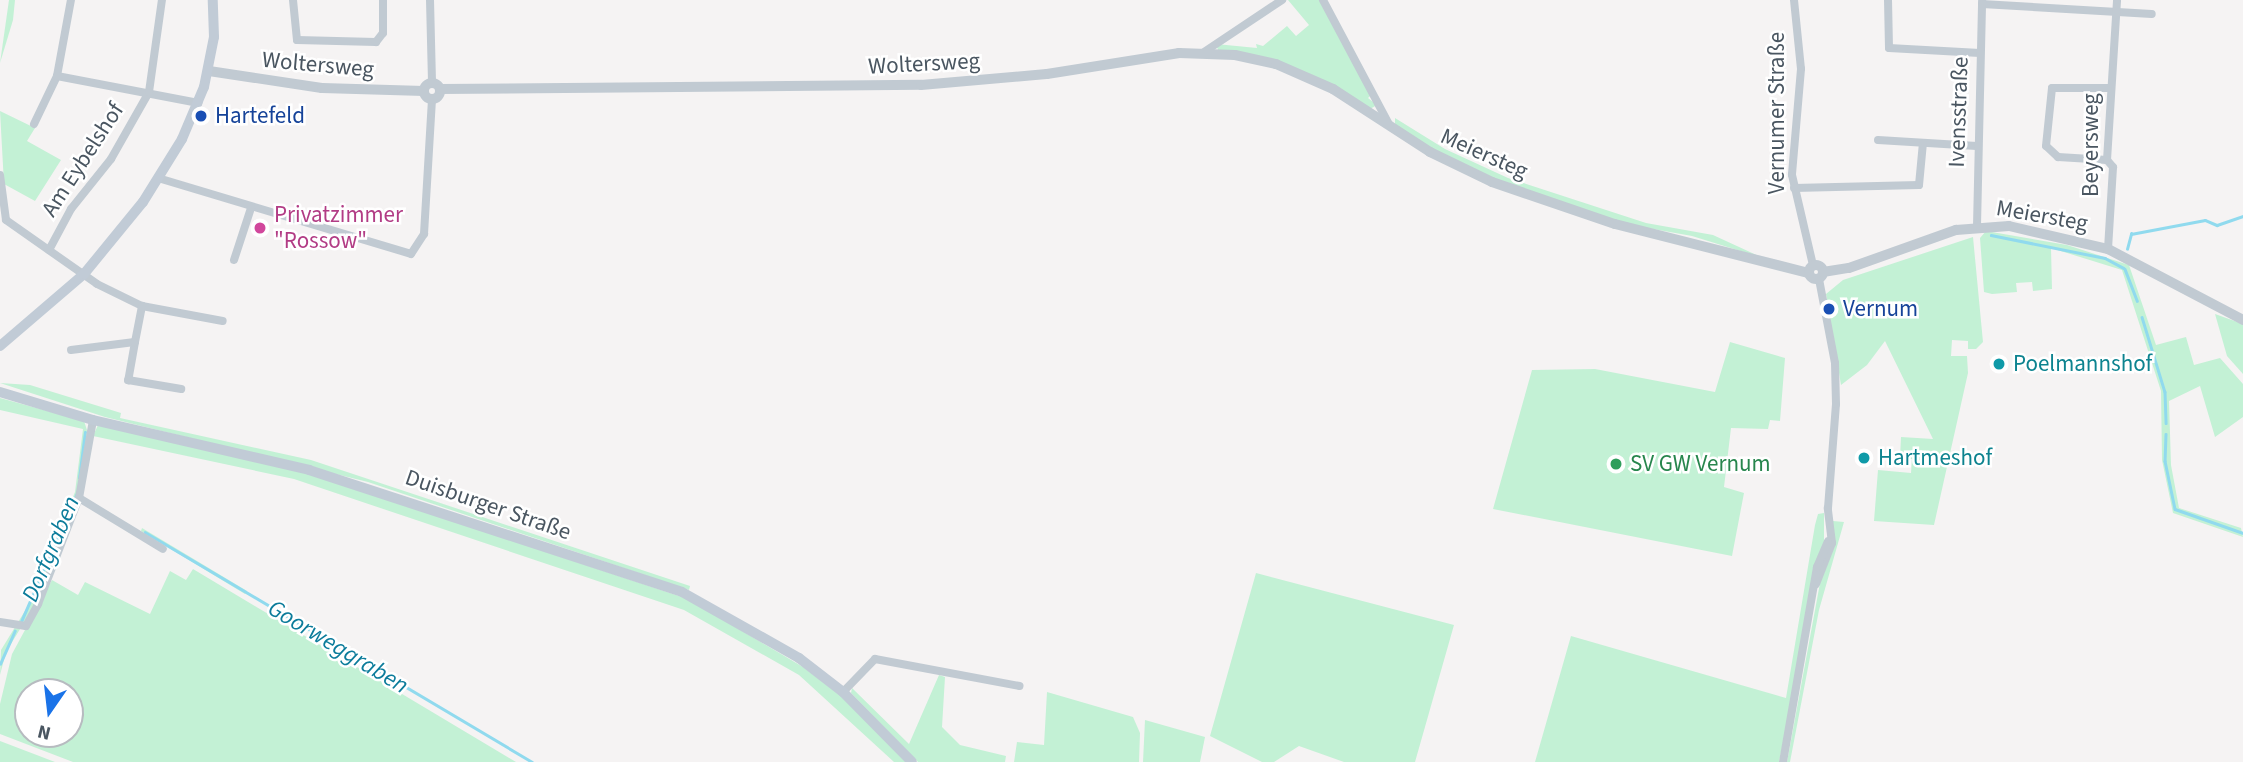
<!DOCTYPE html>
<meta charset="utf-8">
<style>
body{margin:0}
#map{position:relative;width:2243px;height:762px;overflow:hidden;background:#f5f3f3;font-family:"Source Sans 3",sans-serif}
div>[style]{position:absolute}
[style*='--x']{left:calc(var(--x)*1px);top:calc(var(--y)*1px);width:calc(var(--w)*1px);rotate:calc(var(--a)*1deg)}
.green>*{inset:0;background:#c3f1d5}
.stream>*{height:2.5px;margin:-1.25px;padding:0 1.25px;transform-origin:1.25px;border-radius:1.25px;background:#90daee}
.minor>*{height:8px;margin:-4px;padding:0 4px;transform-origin:4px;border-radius:4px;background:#c1cad2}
.tertiary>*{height:10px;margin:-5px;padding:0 5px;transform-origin:5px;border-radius:5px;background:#c1cad2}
.tertiary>.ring{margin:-5px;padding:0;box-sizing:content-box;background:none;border:10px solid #c1cad2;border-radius:50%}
.secondary>*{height:10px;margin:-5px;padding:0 5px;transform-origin:5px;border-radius:5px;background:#c1cbd6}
.dots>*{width:19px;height:19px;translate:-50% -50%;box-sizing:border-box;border:4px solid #fff;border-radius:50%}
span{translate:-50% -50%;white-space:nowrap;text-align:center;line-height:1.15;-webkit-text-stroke:5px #fff;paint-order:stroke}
.street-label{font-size:23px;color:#4a5661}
.transit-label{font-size:23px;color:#164399}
.left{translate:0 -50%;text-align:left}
.hotel-label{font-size:23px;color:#b23c85}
.culture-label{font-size:23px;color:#0d838f}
.leisure-label{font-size:23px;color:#27864d}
.water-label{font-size:24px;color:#0c7c9b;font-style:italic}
.north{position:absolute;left:14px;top:678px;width:70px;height:70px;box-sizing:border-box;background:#fff;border:2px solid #b7bbc0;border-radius:50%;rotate:194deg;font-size:19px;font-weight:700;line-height:28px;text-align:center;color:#4a5661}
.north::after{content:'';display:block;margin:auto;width:24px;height:32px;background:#1a73e8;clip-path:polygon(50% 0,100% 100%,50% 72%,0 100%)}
</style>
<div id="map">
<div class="green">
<i style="clip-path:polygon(9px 0,15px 0,13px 20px,0 63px)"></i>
<i style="clip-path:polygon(1288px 0,1320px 0,1371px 95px,1368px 98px,1377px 105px,1370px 109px,1343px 91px,1218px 50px,1216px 44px,1257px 48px,1256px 44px,1263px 46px,1287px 26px,1296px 36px,1309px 25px)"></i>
<i style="clip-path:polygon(0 111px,35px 128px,27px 141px,61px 160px,35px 201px,4px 184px)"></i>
<i style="clip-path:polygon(1395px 118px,1445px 149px,1508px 178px,1646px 223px,1713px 235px,1763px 258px,1692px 236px,1620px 223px,1507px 184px,1435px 151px,1395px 126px)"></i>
<i style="clip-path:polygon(1986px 231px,2067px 245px,2129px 265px,2156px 345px,2186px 337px,2194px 365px,2220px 358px,2243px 384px,2243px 417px,2215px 437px,2200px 386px,2169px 401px,2171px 465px,2179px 508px,2241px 528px,2243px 537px,2173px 513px,2162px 460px,2161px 391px,2122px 270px,2051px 248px,2052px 289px,2033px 291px,2032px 282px,2016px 283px,2017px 292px,1992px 294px,1984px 292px,1980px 238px)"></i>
<i style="clip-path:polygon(1973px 237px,1983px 342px,1976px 349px,1968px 349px,1968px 341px,1952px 340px,1951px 356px,1967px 356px,1968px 373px,1934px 525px,1874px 521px,1878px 470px,1911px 473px,1912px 459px,1900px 458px,1901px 437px,1933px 439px,1885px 341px,1867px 365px,1841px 385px,1826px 294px,1843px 280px)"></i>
<i style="clip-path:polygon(2215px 314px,2243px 324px,2243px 374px,2227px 356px)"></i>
<i style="clip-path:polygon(1730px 342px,1785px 358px,1780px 421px,1770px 420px,1768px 429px,1731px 428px,1724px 487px,1744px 493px,1732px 556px,1493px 509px,1532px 370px,1595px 369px,1715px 392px)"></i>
<i style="clip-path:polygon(0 383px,30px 385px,121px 413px,120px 418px,311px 460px,690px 586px,689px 590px,368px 482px,105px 417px)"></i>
<i style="clip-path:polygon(0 398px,84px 421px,87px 430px,78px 492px,36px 603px,6px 652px,0 675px,1px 650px,31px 601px,75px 492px,83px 429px,0 410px)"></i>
<i style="clip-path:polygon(98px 425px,308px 473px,688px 599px,803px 667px,845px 699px,907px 762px,894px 762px,799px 675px,684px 610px,294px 479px,93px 436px)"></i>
<i style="clip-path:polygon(1824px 513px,1824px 542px,1779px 762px,1535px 762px,1571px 636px,1786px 698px,1815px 525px,1818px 514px)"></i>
<i style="clip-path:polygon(1833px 521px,1844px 522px,1819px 610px,1790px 762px,1787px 762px,1820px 583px,1833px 550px)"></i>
<i style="clip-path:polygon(142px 528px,247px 591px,245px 594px,141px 531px)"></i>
<i style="clip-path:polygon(evenodd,193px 569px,516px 762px,73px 762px,0 734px,0 704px,12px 654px,52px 580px,78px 595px,85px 582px,150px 614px,170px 571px,186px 580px,193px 569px,28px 692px,70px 692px,70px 734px,28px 734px,28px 692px)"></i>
<i style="clip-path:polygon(1256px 573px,1454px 625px,1415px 762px,1344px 762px,1299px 746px,1274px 762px,1262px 762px,1210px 736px)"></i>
<i style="clip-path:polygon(939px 675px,945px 677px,942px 727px,960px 745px,1006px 756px,1005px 762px,918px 762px,851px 693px,852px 688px,909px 744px)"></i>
<i style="clip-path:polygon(1047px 692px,1133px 717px,1140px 733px,1139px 762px,1014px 762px,1017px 742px,1044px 745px)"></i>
<i style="clip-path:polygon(1145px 720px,1205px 737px,1200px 762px,1143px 762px)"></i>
<i style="clip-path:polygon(0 741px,55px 762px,0 762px)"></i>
</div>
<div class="stream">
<i style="--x:1991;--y:235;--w:116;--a:11.4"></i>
<i style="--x:2105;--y:258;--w:21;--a:28"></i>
<i style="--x:2127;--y:249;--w:16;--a:-75"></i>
<i style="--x:2131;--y:234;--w:75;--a:-10.7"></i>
<i style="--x:2205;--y:220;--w:13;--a:23"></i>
<i style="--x:2217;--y:225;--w:28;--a:-19"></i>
<i style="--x:2125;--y:269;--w:34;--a:69"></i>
<i style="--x:2142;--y:317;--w:78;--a:73"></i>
<i style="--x:2165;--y:392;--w:31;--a:88"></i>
<i style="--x:2166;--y:434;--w:27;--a:92"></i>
<i style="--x:2165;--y:461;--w:49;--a:78.2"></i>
<i style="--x:2175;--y:509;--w:72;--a:19.4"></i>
<i style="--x:79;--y:478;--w:46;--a:-82.6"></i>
<i style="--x:145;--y:532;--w:450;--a:30.7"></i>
<i style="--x:20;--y:624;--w:141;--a:-66.5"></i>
<i style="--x:0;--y:664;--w:36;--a:-66"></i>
</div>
<div class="minor">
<i style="--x:293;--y:0;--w:40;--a:84.3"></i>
<i style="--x:297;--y:40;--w:79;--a:1.5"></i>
<i style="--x:376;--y:42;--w:11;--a:-52"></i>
<i style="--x:383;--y:33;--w:33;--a:-90"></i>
<i style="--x:430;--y:0;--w:82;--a:88.6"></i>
<i style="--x:1323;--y:0;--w:143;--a:62"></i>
<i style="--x:1794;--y:0;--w:69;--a:84.2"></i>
<i style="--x:1801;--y:69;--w:106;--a:94.9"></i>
<i style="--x:1792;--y:175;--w:92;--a:76.9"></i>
<i style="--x:1888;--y:0;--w:48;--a:88.8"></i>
<i style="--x:1889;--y:48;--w:91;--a:3.1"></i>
<i style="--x:1982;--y:4;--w:170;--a:3.4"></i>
<i style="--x:1204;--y:52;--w:94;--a:-33.7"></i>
<i style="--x:57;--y:76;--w:77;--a:-79.6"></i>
<i style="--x:34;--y:124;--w:53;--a:-64.4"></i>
<i style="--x:57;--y:76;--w:144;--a:10.8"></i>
<i style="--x:1878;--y:140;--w:99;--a:3.5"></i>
<i style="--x:2107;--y:160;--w:49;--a:-176.5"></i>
<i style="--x:2058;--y:157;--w:16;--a:-137"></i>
<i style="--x:2046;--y:146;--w:58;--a:-84.1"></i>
<i style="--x:2052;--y:88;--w:59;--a:0"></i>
<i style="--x:0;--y:175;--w:45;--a:82.4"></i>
<i style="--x:6;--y:220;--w:111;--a:35.1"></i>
<i style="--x:97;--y:284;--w:50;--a:26.1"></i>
<i style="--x:142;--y:306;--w:82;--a:10.5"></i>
<i style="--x:158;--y:178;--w:264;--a:16.7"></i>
<i style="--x:411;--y:254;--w:24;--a:-57"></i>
<i style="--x:424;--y:234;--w:135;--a:-86.6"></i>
<i style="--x:1794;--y:188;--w:125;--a:-1.4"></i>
<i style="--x:1919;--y:185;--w:42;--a:-84.6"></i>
<i style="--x:1977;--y:226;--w:226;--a:-88.7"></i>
<i style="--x:2108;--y:249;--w:82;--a:-86.5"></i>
<i style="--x:2113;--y:167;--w:9;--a:-131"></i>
<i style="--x:2107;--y:160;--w:160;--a:-86.4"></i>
<i style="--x:49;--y:250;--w:47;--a:-61.8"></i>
<i style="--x:71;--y:209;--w:64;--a:-51.3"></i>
<i style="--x:111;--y:159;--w:77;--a:-60.4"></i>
<i style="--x:149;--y:92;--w:93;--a:-82"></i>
<i style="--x:234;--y:260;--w:55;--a:-71.9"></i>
<i style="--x:135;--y:342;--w:39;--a:100"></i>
<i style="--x:128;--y:380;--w:54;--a:9.6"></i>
<i style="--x:71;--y:350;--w:64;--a:-7.1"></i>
<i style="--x:135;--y:342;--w:37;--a:-79"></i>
<i style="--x:79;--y:498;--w:98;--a:31.3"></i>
<i style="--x:1816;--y:584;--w:44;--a:-68.7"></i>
<i style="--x:1832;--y:543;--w:35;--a:-97"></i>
<i style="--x:1828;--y:508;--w:104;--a:-85.6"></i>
<i style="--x:1836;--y:404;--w:41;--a:-91.4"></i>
<i style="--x:1835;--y:363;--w:86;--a:-100.8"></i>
<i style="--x:0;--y:622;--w:26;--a:9"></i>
<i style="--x:26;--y:626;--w:25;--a:-61"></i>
<i style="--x:38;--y:604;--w:114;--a:-68.9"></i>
<i style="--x:79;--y:498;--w:79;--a:-79.8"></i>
<i style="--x:843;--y:692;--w:46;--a:-45.9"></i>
<i style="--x:875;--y:659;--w:147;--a:10.6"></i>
<i style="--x:1783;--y:762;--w:198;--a:-80.1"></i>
<i style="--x:1817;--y:567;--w:28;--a:-67"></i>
</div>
<div class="tertiary">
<i style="--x:209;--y:71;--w:114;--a:8.6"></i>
<i style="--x:322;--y:88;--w:102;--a:1.7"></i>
<i class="ring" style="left:424px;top:83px;width:6px;height:6px"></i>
<i style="--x:440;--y:89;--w:481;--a:-0.5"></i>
<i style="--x:921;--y:85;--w:126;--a:-5"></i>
<i style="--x:1047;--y:74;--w:134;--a:-9"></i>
<i style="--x:1179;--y:53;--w:56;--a:2"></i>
<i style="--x:1235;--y:55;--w:42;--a:12.4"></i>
<i style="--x:1276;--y:64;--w:62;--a:23.7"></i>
<i style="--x:1333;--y:89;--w:116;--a:33"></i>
<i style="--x:1430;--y:152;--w:69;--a:25.8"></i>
<i style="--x:1492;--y:182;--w:130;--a:18.9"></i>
<i style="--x:1615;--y:224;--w:200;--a:14.2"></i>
<i class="ring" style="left:1809px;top:265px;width:4px;height:4px"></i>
<i style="--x:1823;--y:272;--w:26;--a:-9"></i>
<i style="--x:1849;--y:268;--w:114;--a:-19.6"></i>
<i style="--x:1956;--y:230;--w:53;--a:-4.3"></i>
<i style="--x:2009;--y:226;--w:102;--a:13.1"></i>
<i style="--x:2108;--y:249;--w:153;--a:27.7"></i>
</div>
<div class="secondary">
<i style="--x:0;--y:346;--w:111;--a:-40.6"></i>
<i style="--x:84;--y:274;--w:93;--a:-50.7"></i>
<i style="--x:143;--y:202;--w:74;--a:-58.2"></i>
<i style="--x:182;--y:139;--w:56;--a:-67.1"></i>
<i style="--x:204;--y:87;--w:51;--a:-78.7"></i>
<i style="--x:214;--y:37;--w:37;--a:-92"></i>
<i style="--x:0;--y:392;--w:97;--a:16.8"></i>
<i style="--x:93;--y:420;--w:222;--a:13"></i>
<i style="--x:309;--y:470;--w:392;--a:18.1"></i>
<i style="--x:682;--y:592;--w:134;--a:29.4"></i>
<i style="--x:799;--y:658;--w:56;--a:37.7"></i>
<i style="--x:843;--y:692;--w:98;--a:45.4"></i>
</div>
<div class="dots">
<i style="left:201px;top:116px;background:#1a4fb4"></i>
<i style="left:260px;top:228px;background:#d1479c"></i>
<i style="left:1829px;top:309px;background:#1a4fb4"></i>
<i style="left:1999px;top:364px;background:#0f9aa8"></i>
<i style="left:1864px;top:458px;background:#0f9aa8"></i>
<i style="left:1616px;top:464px;background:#2e9e5b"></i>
</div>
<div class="street-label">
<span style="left:924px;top:64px;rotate:-3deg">Woltersweg</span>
<span style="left:318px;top:65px;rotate:5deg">Woltersweg</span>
<span style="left:1959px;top:112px;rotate:-88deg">Ivensstraße</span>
<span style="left:1777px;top:113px;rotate:-90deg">Vernumer Straße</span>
<span style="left:2091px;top:145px;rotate:-90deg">Beyersweg</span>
<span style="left:1484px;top:154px;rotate:24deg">Meiersteg</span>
<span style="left:83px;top:160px;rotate:-57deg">Am Eybelshof</span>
<span style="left:2042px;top:216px;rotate:10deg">Meiersteg</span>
<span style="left:488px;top:505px;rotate:19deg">Duisburger Straße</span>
</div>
<div class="transit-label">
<span class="left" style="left:215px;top:116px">Hartefeld</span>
<span class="left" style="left:1843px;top:309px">Vernum</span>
</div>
<div class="hotel-label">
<span class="left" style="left:274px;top:228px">Privatzimmer<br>"Rossow"</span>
</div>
<div class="culture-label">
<span class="left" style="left:2013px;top:364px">Poelmannshof</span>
<span class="left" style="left:1878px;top:458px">Hartmeshof</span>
</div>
<div class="leisure-label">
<span class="left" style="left:1630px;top:464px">SV GW Vernum</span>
</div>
<div class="water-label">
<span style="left:51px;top:549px;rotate:-67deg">Dorfgraben</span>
<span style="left:338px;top:647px;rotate:31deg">Goorweggraben</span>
</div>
<div class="north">N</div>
</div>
